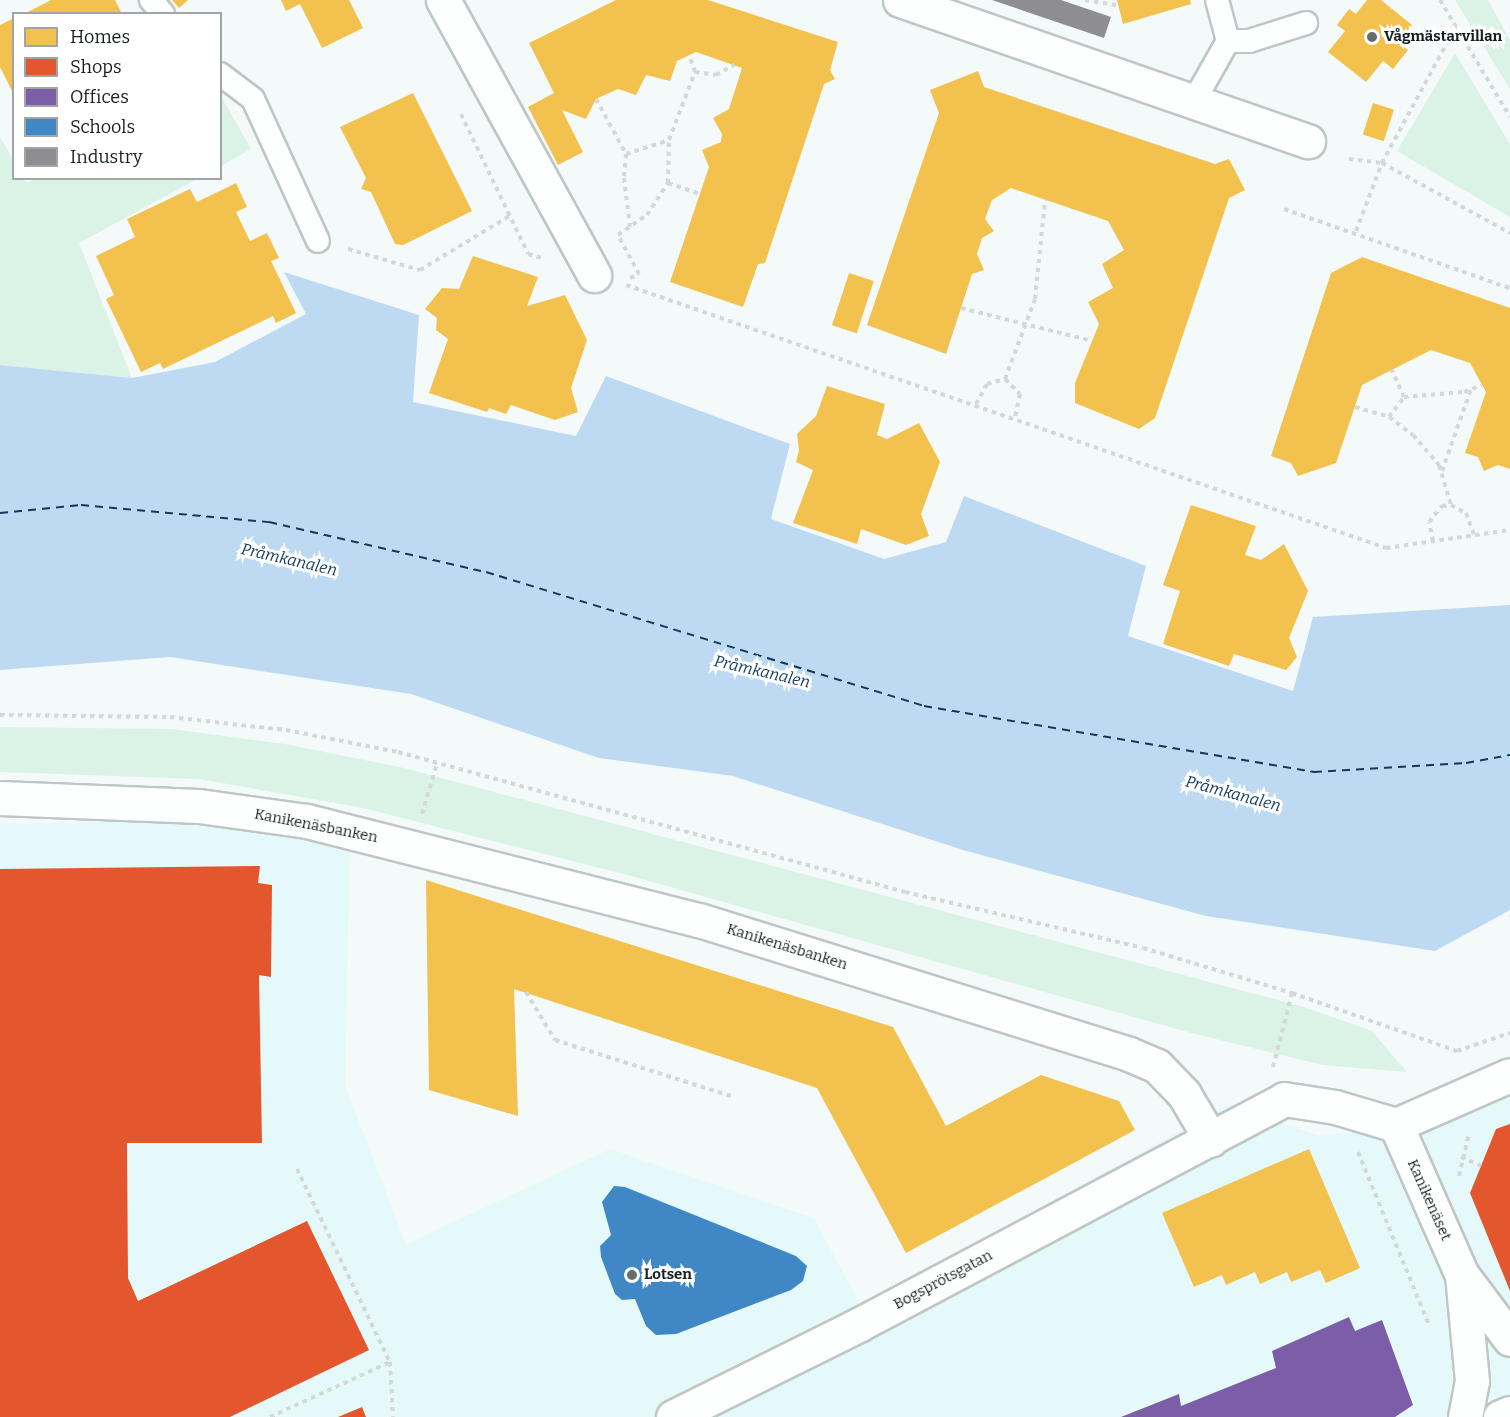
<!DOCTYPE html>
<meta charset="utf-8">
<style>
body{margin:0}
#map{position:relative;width:1510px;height:1417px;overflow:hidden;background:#f4fafa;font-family:Bitter,serif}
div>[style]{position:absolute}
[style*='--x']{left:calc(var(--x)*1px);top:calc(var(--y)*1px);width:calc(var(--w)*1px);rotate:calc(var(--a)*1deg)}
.built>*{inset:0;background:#e5f9fb}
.green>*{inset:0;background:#dbf3e7}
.water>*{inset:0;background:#bedaf3}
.homes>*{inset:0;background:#f2c14e;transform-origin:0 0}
.shops>*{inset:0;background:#e4572e}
.offices>*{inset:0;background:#7b5ea7}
.schools>*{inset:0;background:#3f88c5}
.industry>*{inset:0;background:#8d8d92}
.ferry>*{height:1.5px;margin-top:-0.75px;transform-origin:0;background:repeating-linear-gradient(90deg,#10395b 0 8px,transparent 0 14px)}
.path>*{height:4px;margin-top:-2px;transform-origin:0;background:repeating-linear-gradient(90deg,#d5d8d8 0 4.5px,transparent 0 9px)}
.roads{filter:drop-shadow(2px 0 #bfc6c6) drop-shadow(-2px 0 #bfc6c6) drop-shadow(0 2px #bfc6c6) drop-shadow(0 -2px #bfc6c6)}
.lane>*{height:22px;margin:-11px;padding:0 11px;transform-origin:11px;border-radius:11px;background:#fdfefe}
.street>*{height:33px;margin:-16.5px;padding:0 16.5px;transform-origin:16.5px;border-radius:16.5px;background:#fdfefe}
.secondary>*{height:33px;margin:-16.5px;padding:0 16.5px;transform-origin:16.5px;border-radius:16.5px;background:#fdfefe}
.dots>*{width:16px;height:16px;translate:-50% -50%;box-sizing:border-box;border:3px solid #fff;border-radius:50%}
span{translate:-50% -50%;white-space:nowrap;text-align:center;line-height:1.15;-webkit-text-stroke:6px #fff;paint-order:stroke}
.poi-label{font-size:15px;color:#171f20;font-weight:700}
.left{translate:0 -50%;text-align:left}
.street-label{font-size:15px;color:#171f20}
.water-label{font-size:16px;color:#10395b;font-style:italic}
.legend{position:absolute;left:12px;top:12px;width:210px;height:168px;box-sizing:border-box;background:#fff;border:2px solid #a2a5a6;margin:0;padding:8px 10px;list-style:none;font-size:18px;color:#171f20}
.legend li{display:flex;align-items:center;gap:12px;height:30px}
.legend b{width:30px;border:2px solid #a2a5a6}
</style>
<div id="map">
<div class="built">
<i style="clip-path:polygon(196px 820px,350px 845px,345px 1085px,406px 1244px,610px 1149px,814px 1218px,861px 1306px,1227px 1105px,1318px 1135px,1426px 1128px,1510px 1095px,1510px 1398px,1486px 1397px,1465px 1417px,0 1417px,0 824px)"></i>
</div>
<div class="green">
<i style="clip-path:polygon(1455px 0,1488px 0,1510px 40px,1510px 89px)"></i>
<i style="clip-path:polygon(1455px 53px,1510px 144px,1510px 217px,1397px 151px)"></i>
<i style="clip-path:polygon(220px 94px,251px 149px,221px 166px,220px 166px)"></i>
<i style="clip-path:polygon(0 137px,13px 159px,14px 178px,29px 182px,36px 178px,197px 179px,79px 243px,132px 378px,0 365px)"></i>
<i style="clip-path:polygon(0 727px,172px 729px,285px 744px,404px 768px,1304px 1007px,1372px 1031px,1407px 1072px,1322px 1065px,1191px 1033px,620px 873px,363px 808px,199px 779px,0 772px)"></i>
</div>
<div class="water">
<i style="clip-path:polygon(284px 272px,419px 315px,413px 402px,576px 436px,606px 376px,790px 444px,771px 519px,884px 559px,946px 542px,964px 496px,1146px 566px,1128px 636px,1293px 691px,1313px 617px,1510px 605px,1510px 910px,1435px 951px,1206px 916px,963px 850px,733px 776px,599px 758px,411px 694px,170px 657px,0 670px,0 365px,132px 378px,215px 362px,306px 314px)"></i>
</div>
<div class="homes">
<i style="clip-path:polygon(51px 0,115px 0,122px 14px,24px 14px)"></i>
<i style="clip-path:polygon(172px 0,188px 0,179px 8px)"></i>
<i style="clip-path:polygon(281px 0,349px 0,363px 28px,322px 48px,300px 4px,286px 11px)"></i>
<i style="clip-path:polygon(616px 0,708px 0,838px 42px,830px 70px,835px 79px,824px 84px,765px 263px,758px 264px,743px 307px,670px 282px,709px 167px,702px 150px,721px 142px,722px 134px,713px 118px,729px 109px,742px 68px,696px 52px,677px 61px,670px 81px,646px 75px,636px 95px,618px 89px,596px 99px,586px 119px,562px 110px,583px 152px,558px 165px,528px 107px,554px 93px,529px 43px)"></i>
<i style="clip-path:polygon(1117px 0,1190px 0,1191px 4px,1123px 24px)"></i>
<i style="clip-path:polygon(1367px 0,1381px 0,1412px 25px,1398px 43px,1408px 50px,1393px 69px,1383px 61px,1366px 82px,1328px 52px,1345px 31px,1337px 25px,1349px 9px,1356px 14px)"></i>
<i style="clip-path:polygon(14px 18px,14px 95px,0 67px,0 25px)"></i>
<i style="clip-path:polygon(978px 71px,984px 87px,1215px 164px,1229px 159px,1245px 190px,1229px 198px,1155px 418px,1139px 429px,1075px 403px,1075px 383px,1099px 324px,1088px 302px,1113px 288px,1102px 264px,1124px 250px,1108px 221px,1011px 188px,992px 200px,985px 219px,994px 231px,982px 238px,977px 254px,984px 270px,972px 274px,946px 354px,867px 325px,939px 113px,930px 90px)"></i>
<i style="clip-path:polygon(413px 93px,472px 211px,403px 245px,395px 244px,371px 192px,361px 189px,366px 178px,340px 127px)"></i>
<i style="left:1373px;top:103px;width:22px;height:33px;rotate:18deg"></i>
<i style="clip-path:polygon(236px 183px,247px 207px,236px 212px,250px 241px,267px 233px,279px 258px,271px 261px,296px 313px,276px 323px,273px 316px,163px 369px,160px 363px,141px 372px,106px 299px,114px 295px,96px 256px,135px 237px,127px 219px,190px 189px,197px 202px)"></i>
<i style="clip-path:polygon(473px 256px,538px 277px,527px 306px,565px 295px,587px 340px,571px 388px,578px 412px,555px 420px,511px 405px,506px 414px,489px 408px,487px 412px,429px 393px,448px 339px,436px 330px,437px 318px,425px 309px,442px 288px,459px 289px)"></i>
<i style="clip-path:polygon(1362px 257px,1510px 308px,1510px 469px,1498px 465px,1484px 471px,1478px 457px,1465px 453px,1486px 392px,1470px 363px,1431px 350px,1362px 385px,1336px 463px,1298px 476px,1291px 463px,1271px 456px,1331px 273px)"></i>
<i style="left:849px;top:273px;width:26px;height:55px;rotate:18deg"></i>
<i style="clip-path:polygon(827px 386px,885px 404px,877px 435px,887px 439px,919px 423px,940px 462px,921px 514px,929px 536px,906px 545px,861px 529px,857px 544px,793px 523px,813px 470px,796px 462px,799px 450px,797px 434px,816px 416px)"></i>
<i style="clip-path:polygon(1191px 505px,1256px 526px,1245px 555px,1261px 560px,1284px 544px,1308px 591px,1289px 638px,1297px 657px,1286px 670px,1234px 654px,1229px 666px,1163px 644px,1180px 591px,1163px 585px)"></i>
<i style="clip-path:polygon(426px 880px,893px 1027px,946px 1126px,1041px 1075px,1119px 1101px,1135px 1130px,906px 1253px,817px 1088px,514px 989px,518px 1116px,429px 1090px)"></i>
<i style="clip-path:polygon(1309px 1149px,1360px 1268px,1326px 1283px,1320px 1270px,1291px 1282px,1287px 1272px,1260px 1284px,1255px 1272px,1226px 1285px,1222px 1275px,1194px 1287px,1162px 1213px)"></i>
</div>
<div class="shops">
<i style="clip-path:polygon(260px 866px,258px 883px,272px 885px,271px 977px,259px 975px,262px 1143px,127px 1143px,128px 1278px,138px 1301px,307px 1221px,369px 1350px,230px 1417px,0 1417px,0 869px)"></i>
<i style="clip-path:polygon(1510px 1124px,1510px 1291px,1470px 1193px,1496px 1129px)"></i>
<i style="clip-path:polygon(362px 1407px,366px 1417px,338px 1417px)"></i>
</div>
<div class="offices">
<i style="clip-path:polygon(1349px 1317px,1355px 1331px,1382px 1320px,1413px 1405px,1395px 1417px,1121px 1417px,1179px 1394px,1181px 1406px,1276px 1368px,1272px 1351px)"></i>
</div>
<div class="schools">
<i style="clip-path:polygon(614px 1186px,625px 1187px,796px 1256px,807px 1266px,803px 1281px,791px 1290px,676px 1334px,656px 1335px,646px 1326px,635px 1299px,622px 1300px,615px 1294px,601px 1257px,600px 1246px,611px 1235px,602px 1202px)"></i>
</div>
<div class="industry">
<i style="clip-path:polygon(992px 0,1061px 0,1111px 17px,1104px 38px)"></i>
</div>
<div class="ferry">
<i style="--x:0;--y:513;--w:81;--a:-5.6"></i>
<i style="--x:81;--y:505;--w:189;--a:5.2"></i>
<i style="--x:269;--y:522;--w:223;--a:13"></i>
<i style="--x:486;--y:572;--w:458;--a:17"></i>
<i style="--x:924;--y:706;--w:396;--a:9.6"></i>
<i style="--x:1314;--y:772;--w:152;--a:-3.4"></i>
<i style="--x:1466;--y:763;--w:45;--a:-10.3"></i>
</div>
<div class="path">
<i style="--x:1085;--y:0;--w:33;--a:9"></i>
<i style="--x:1440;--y:0;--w:136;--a:59.1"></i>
<i style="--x:695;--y:72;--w:21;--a:8"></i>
<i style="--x:716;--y:75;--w:21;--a:-29"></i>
<i style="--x:596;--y:99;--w:63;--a:61.4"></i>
<i style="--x:626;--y:154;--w:24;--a:95"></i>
<i style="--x:624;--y:178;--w:49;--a:83"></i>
<i style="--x:461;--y:114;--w:155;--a:64.4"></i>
<i style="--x:528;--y:254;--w:18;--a:16"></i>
<i style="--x:626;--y:154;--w:45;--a:-18"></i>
<i style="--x:1349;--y:159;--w:33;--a:7"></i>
<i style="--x:1382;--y:163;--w:156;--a:-61.6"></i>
<i style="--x:668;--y:183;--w:43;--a:-88.7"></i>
<i style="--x:669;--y:140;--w:73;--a:-69.1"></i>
<i style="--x:695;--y:72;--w:18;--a:-109"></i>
<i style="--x:1284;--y:209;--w:239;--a:19.3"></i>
<i style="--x:1356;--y:231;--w:73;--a:-69.1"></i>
<i style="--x:1382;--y:163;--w:146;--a:28.7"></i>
<i style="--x:348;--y:249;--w:75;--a:16.3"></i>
<i style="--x:420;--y:270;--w:106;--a:-31.1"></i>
<i style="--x:630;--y:278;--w:10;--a:-24"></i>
<i style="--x:639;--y:274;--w:44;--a:-118.3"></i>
<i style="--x:618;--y:235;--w:35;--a:-35"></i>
<i style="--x:647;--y:215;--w:38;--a:-57"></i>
<i style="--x:668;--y:183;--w:34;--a:19"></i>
<i style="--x:626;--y:285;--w:804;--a:19.09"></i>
<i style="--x:1386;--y:548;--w:125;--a:-8.3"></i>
<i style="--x:961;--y:308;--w:135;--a:14.1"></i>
<i style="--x:1005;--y:379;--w:85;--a:-69.4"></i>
<i style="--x:1035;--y:299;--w:100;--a:-84.2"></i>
<i style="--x:1404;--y:397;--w:60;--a:-4.8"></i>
<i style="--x:1464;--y:392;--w:19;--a:-21"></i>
<i style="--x:976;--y:404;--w:23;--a:-61"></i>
<i style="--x:987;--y:384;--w:19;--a:-16"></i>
<i style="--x:1005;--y:379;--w:21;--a:45"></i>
<i style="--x:1020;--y:394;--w:24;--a:102"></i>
<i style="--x:1355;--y:407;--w:35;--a:16"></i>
<i style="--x:1389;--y:417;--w:30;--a:37"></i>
<i style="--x:1413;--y:435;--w:40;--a:49"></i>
<i style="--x:1439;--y:465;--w:42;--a:73.3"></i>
<i style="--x:1389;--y:417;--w:25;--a:-53"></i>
<i style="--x:1404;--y:397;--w:30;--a:-114"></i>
<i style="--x:1442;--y:471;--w:87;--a:-70.5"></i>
<i style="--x:1433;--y:541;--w:19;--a:-102"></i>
<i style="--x:1429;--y:522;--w:21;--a:-51"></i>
<i style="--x:1442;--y:506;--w:9;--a:-6"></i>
<i style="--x:1451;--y:505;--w:17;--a:28"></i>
<i style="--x:1466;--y:513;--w:23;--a:70"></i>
<i style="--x:0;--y:715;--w:170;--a:0.7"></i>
<i style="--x:170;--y:717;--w:117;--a:6.4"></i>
<i style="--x:286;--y:730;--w:114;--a:11.1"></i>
<i style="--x:398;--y:752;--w:526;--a:15.44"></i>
<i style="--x:905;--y:892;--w:244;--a:13.2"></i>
<i style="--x:1143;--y:948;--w:156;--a:16.8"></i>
<i style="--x:1292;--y:993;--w:175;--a:19.4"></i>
<i style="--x:1457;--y:1051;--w:56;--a:-18.8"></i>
<i style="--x:422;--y:814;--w:53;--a:-73.6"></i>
<i style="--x:526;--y:992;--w:56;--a:58.9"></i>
<i style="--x:555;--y:1040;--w:185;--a:17.7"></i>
<i style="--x:1273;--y:1067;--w:76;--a:-75.6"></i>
<i style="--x:1358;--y:1152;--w:185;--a:67.7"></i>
<i style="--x:1461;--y:1157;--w:22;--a:24"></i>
<i style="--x:297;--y:1169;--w:214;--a:64.3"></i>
<i style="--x:390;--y:1362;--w:55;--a:86.9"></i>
<i style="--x:1459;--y:1176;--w:43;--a:-76.6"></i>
<i style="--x:270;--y:1417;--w:132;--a:-24.6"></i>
</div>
<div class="roads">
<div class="lane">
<i style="--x:151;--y:0;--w:18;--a:49"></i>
<i style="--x:1228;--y:41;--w:21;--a:0"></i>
<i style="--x:1249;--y:41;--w:60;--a:-17.5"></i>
<i style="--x:220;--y:74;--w:41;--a:37.1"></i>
<i style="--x:253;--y:99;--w:156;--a:65.4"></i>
<i style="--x:1194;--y:101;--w:69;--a:-60.5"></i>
<i style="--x:1228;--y:41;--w:42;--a:-105"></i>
</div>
<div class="street">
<i style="--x:443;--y:0;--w:314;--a:61.2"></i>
<i style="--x:900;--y:0;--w:432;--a:19.1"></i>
<i style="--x:0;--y:798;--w:199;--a:2.3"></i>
<i style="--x:199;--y:806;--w:109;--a:7.9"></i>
<i style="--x:307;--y:821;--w:404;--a:14.2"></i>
<i style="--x:699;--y:920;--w:450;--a:17.3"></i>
<i style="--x:1129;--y:1054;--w:30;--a:23"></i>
<i style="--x:1157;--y:1066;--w:39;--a:46"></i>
<i style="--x:1184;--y:1094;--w:53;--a:59.6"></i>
<i style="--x:1396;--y:1125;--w:164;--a:66.3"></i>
<i style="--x:1462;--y:1275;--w:80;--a:53.1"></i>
<i style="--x:1462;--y:1275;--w:106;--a:84.6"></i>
<i style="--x:1472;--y:1381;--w:37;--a:101"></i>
<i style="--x:673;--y:1417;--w:207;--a:-26.4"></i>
<i style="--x:858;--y:1325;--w:482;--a:-27.9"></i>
<i style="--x:1284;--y:1099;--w:52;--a:8.9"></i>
<i style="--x:1335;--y:1107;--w:64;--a:16.4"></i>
<i style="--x:1396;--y:1125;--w:124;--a:-23.7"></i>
</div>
<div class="secondary">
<i style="--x:1500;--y:1417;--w:11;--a:-22"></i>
</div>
</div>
<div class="dots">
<i style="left:1372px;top:37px;background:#646c6c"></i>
<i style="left:632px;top:1275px;background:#646c6c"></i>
</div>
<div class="poi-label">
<span class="left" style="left:1384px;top:37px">Vågmästarvillan</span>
<span class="left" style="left:644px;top:1275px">Lotsen</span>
</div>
<div class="street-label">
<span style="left:316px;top:826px;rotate:11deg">Kanikenäsbanken</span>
<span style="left:787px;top:947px;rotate:17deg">Kanikenäsbanken</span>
<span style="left:1429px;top:1200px;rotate:66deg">Kanikenäset</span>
<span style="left:943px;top:1280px;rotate:-28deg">Bogsprötsgatan</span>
</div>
<div class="water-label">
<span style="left:289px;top:560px;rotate:13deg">Pråmkanalen</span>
<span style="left:762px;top:672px;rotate:13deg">Pråmkanalen</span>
<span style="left:1233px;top:794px;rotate:15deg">Pråmkanalen</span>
</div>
<ul class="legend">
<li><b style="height:16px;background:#f2c14e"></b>Homes</li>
<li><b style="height:16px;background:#e4572e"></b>Shops</li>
<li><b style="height:16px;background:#7b5ea7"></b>Offices</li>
<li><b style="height:16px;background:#3f88c5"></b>Schools</li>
<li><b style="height:16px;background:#8d8d92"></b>Industry</li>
</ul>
</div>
